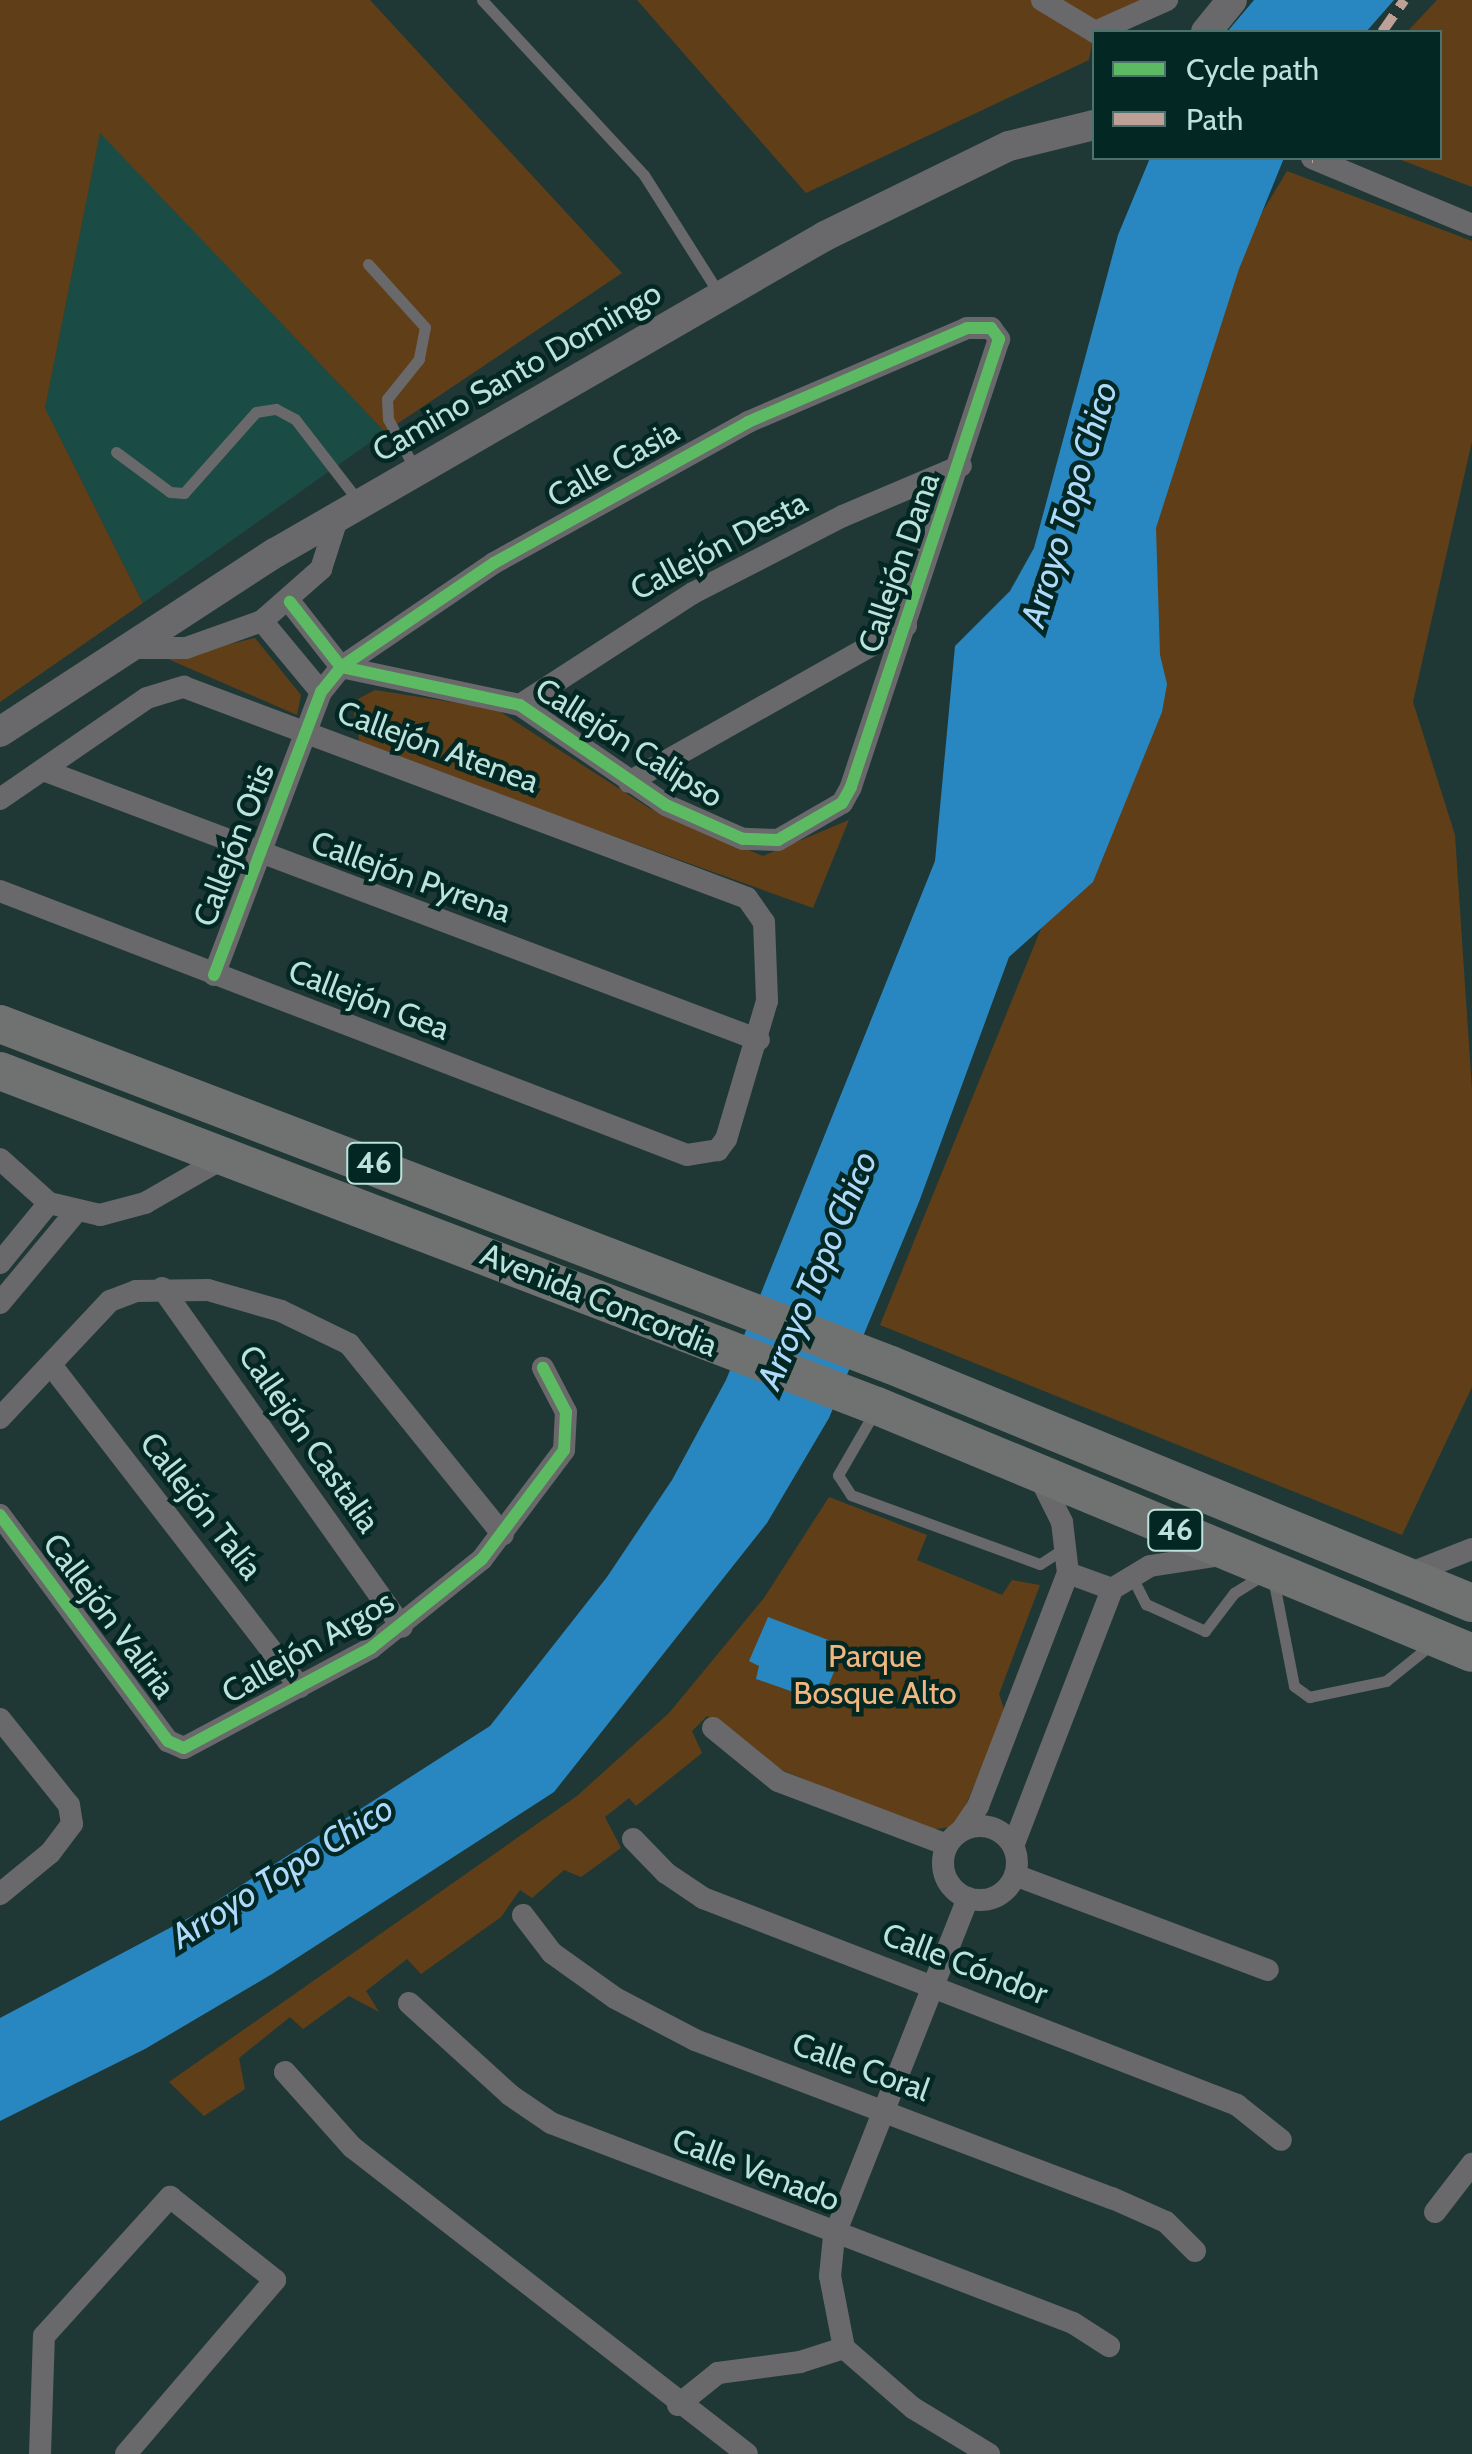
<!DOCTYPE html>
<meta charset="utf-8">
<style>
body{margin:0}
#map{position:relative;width:1472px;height:2454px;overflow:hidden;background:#203835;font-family:Cabin,sans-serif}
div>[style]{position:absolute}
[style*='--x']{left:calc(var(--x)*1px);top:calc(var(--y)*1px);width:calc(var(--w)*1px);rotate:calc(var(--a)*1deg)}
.built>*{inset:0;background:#1a4b44}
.green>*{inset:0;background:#603f18}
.water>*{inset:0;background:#2886c1}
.service>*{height:11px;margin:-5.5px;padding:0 5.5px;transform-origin:5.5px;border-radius:5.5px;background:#69686a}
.minor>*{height:22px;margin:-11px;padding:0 11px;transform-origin:11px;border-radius:11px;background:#69686a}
.minor>.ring{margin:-11px;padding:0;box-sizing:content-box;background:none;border:22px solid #69686a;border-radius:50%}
.tertiary>*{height:30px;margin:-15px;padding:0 15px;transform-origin:15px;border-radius:15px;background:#69686a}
.primary>*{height:38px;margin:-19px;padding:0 19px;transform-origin:19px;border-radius:19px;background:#6f7271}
.quiet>*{height:10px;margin-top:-5px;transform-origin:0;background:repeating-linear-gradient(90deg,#bda197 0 20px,transparent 0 30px)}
.cycleway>*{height:12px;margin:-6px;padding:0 6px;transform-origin:6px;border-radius:6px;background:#5cba63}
span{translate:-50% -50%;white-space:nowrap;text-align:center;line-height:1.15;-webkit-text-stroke:9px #032823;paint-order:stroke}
.shield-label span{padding:2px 8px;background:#032823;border:2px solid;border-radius:8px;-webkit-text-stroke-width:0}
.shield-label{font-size:30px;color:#bbe2db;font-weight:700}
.street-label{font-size:32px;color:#bbe2db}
.park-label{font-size:32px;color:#f2b680}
.water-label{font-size:35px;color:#afdafc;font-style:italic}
.legend{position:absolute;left:1092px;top:30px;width:350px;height:130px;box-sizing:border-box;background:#032823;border:2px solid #4d726d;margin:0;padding:12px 18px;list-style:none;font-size:30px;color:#bbe2db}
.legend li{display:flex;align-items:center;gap:20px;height:50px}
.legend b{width:50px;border:2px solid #4d726d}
</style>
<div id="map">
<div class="built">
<i style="clip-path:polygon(100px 132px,385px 432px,143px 603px,45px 408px)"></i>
</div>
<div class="green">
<i style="clip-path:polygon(0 0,370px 0,622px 273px,385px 432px,100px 133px,45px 408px,143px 603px,0 702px)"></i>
<i style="clip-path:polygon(637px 0,1167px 0,1125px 32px,1094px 32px,1089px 60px,806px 193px)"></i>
<i style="clip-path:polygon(1437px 0,1472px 0,1472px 187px,1396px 158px,1440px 158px,1440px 32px,1407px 32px)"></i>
<i style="clip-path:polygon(1287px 171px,1472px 241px,1472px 441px,1413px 702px,1455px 835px,1472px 1090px,1472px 1387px,1402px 1535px,880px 1325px,1088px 813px,1065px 751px,1210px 299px)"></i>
<i style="clip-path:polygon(255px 638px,301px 695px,297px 715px,168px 659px)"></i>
<i style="clip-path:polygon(375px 690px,496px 709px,649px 808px,763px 856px,849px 820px,813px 908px,360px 745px,354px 714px,358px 699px)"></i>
<i style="clip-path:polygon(829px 1497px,927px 1535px,917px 1560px,1002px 1595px,1012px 1580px,1040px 1585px,999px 1694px,1005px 1712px,957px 1826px,929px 1830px,782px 1770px,707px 1716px,692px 1731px,702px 1753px,636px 1806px,629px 1798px,605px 1817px,621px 1848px,581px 1877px,564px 1870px,532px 1898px,520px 1890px,501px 1917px,421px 1974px,407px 1959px,366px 1991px,379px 2012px,349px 1996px,303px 2029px,290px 2017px,239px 2058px,245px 2089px,204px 2116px,169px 2082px,577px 1796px,669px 1713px,764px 1598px)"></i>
</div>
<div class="water">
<i style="clip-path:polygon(1254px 0,1394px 0,1366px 32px,1227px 32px)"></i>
<i style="clip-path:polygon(1150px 158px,1284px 158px,1239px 269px,1156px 528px,1160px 655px,1167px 684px,1162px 712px,1093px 882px,1009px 957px,919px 1202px,829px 1418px,767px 1523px,554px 1792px,272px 1974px,145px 2049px,0 2121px,0 2018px,198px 1913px,490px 1726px,607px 1577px,672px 1480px,726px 1380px,935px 861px,955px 646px,1010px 591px,1034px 548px,1118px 235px)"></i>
<i style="clip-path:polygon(768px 1617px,844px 1646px,822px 1702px,756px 1679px,759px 1666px,749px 1661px)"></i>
</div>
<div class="service">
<i style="--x:482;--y:0;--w:238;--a:47.2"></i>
<i style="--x:644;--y:175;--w:142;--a:57.7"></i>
<i style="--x:368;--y:264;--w:85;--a:47.9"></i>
<i style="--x:425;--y:327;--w:33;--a:101"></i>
<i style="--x:419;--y:359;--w:51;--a:128.7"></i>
<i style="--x:387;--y:399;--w:20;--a:87"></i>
<i style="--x:388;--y:419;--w:59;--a:61.7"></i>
<i style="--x:116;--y:452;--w:67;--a:36.5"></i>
<i style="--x:170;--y:492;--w:14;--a:4"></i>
<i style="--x:184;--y:493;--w:108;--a:-48.4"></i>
<i style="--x:256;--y:412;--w:20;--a:-9"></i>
<i style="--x:276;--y:409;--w:21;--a:28"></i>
<i style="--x:295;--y:419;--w:106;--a:52.3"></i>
<i style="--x:875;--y:1411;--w:74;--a:120"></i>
<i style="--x:838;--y:1475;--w:24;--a:57"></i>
<i style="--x:851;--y:1495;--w:201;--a:20.1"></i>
<i style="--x:1040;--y:1564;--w:27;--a:-33"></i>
<i style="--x:1131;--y:1575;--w:33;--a:63"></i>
<i style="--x:1146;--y:1604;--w:65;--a:24.6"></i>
<i style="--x:1205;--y:1631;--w:48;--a:-52.7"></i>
<i style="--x:1234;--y:1593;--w:34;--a:-32"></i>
<i style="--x:1273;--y:1578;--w:110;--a:79"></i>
<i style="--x:1294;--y:1686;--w:19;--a:36"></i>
<i style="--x:1309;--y:1697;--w:79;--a:-11.7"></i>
<i style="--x:1386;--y:1681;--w:59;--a:-38.8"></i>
</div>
<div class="minor">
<i style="--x:1042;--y:0;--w:62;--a:31.1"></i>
<i style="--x:1095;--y:32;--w:79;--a:-24"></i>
<i style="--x:1312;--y:158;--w:173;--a:22.7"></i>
<i style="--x:262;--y:621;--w:92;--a:50.3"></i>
<i style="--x:123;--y:648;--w:63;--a:0"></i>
<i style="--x:186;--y:648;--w:81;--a:-19.6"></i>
<i style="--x:262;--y:621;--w:79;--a:-41.4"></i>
<i style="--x:321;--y:569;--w:56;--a:-72.2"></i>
<i style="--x:520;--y:705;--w:206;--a:-32.9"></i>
<i style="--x:693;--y:593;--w:169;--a:-27.2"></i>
<i style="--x:843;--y:516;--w:128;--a:-23"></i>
<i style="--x:43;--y:770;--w:765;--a:20.66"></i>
<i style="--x:629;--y:782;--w:318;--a:-29.4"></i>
<i style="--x:0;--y:799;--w:178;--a:-34.5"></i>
<i style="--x:147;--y:698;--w:39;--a:-17"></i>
<i style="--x:184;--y:687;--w:601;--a:20.54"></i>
<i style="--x:747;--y:898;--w:29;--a:55"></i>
<i style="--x:764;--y:922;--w:79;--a:87.8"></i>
<i style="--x:767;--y:1001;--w:144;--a:106.5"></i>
<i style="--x:726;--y:1139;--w:14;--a:126"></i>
<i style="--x:718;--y:1150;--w:31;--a:171"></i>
<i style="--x:687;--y:1155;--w:736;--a:-158.98"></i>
<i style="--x:214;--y:975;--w:303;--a:-69.3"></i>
<i style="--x:321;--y:692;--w:32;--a:-51"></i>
<i style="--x:341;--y:667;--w:185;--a:-34.2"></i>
<i style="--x:494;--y:563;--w:291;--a:-29"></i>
<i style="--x:748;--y:422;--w:238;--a:-23.2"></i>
<i style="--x:967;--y:328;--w:24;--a:0"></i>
<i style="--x:991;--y:328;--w:14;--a:54"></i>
<i style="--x:999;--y:339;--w:472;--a:108.3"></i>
<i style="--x:851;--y:787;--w:18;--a:119"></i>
<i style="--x:842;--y:803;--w:74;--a:150"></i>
<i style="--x:778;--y:840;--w:35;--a:-178"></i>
<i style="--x:743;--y:839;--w:84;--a:-156.2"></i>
<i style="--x:666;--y:805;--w:177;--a:-145.6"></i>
<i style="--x:520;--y:705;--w:183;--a:-168"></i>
<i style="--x:341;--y:667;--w:83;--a:-128.1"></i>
<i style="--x:0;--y:1159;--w:66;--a:41.9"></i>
<i style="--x:49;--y:1203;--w:52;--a:13.2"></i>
<i style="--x:100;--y:1215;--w:47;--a:-14.9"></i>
<i style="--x:145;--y:1203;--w:95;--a:-29.8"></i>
<i style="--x:0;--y:1263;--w:77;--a:-50.8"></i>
<i style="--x:162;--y:1288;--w:415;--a:54.7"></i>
<i style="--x:0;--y:1303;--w:117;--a:-50.2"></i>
<i style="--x:51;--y:1365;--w:407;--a:52.3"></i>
<i style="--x:0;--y:1418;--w:161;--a:-46.8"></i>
<i style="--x:110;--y:1301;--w:28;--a:-21"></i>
<i style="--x:136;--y:1291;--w:72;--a:-0.8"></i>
<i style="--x:208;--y:1290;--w:76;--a:16"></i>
<i style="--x:281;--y:1311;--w:76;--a:25.9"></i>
<i style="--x:349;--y:1344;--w:245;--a:51.1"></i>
<i style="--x:0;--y:1515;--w:282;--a:53.4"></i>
<i style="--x:168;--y:1741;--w:17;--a:24"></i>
<i style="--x:184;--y:1748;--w:212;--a:-28.1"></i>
<i style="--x:371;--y:1648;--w:142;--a:-38.7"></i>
<i style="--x:482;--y:1559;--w:136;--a:-53"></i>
<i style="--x:564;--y:1450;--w:38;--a:-87"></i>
<i style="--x:566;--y:1412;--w:50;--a:-117.6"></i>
<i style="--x:1068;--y:1573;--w:47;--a:20"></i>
<i style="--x:1406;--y:1575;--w:71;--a:-21.5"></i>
<i style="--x:0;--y:1719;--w:110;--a:51.3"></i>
<i style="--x:69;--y:1805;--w:19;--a:81"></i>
<i style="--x:72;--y:1824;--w:36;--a:127"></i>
<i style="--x:50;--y:1853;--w:65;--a:140.6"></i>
<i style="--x:713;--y:1728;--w:84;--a:39.2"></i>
<i style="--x:778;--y:1781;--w:181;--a:20.7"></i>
<i class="ring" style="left:943px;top:1826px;width:52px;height:52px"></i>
<i style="--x:962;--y:1830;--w:29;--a:-56"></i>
<i style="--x:978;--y:1806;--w:250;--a:-68.9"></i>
<i style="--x:1068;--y:1573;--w:51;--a:-96.7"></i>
<i style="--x:1062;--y:1522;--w:51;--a:-116.6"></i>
<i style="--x:633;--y:1839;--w:47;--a:45.9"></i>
<i style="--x:666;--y:1873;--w:45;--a:34"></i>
<i style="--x:703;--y:1898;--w:573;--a:21.19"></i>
<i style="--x:1237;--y:2105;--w:56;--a:38.5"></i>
<i style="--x:1013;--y:1846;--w:275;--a:-68.9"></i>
<i style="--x:1112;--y:1589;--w:44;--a:-31.2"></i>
<i style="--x:1150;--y:1566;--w:71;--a:-8.9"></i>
<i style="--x:1015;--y:1875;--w:270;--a:20.6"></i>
<i style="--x:968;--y:1898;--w:364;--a:111.6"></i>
<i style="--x:834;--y:2236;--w:40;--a:95.7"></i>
<i style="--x:830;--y:2276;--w:73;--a:79"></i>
<i style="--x:844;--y:2348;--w:91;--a:41"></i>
<i style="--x:913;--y:2408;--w:89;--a:31.2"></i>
<i style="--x:523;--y:1915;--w:48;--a:52.7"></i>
<i style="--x:552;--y:1953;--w:77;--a:35.5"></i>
<i style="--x:615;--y:1998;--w:90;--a:27.7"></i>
<i style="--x:695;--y:2040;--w:446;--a:20.8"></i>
<i style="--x:1112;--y:2198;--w:59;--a:24"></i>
<i style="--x:1166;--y:2222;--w:41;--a:45"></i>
<i style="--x:409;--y:2003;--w:137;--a:42.3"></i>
<i style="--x:510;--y:2095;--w:50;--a:34.3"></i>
<i style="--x:551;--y:2123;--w:559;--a:20.96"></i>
<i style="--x:1073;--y:2323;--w:43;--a:32.6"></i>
<i style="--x:285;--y:2072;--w:101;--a:48.2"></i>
<i style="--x:352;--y:2147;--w:500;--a:37.85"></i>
<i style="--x:1435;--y:2212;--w:61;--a:-52.4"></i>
<i style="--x:678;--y:2405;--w:51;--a:-38.7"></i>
<i style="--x:718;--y:2373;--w:83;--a:-7.6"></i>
<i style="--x:800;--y:2362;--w:46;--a:-17.7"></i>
<i style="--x:40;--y:2454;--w:118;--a:-88.1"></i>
<i style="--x:44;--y:2336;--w:188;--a:-47.8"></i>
<i style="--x:170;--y:2197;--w:134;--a:38.3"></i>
<i style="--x:275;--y:2280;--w:229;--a:130.6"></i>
</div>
<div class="tertiary">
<i style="--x:1206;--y:32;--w:41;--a:-50.9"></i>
<i style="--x:0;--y:732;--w:328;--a:-33.1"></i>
<i style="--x:275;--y:553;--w:635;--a:-29.96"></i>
<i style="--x:825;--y:236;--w:205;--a:-26.1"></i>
<i style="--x:1009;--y:146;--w:88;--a:-13.9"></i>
</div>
<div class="primary">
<i style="--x:0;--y:1024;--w:954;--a:20.94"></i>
<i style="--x:891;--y:1365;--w:628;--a:22.28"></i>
<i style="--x:0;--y:1071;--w:939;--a:20.91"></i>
<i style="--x:877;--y:1406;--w:644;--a:22.54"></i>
</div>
<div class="quiet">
<i style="--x:1382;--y:32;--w:39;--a:-55"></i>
<i style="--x:1312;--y:158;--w:1;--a:0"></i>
</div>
<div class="cycleway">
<i style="--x:214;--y:975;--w:303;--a:-69.3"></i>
<i style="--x:321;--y:692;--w:32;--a:-51"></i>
<i style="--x:341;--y:667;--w:185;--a:-34.2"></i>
<i style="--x:494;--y:563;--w:291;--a:-29"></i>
<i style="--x:748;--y:422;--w:238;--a:-23.2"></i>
<i style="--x:967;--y:328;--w:24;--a:0"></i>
<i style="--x:991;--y:328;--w:14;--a:54"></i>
<i style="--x:999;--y:339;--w:472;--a:108.3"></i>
<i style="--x:851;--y:787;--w:18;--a:119"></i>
<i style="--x:842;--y:803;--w:74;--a:150"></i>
<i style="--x:778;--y:840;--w:35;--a:-178"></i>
<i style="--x:743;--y:839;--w:84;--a:-156.2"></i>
<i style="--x:666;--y:805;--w:177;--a:-145.6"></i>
<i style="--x:520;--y:705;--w:183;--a:-168"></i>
<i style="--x:341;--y:667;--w:83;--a:-128.1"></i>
<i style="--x:0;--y:1515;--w:282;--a:53.4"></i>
<i style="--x:168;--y:1741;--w:17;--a:24"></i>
<i style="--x:184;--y:1748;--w:212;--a:-28.1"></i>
<i style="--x:371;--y:1648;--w:142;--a:-38.7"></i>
<i style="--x:482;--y:1559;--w:136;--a:-53"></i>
<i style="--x:564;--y:1450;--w:38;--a:-87"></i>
<i style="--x:566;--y:1412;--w:50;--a:-117.6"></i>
</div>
<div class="shield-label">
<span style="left:374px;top:1163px">46</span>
<span style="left:1175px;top:1530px">46</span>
</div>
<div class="street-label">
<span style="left:517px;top:372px;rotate:-30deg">Camino Santo Domingo</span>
<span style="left:613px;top:464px;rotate:-29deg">Calle Casia</span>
<span style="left:719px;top:546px;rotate:-28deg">Callejón Desta</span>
<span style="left:899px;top:563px;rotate:-71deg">Callejón Dana</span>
<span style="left:629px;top:743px;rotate:32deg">Callejón Calipso</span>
<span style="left:438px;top:747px;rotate:20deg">Callejón Atenea</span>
<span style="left:234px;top:845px;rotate:-69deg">Callejón Otis</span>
<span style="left:411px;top:877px;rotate:20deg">Callejón Pyrena</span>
<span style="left:369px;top:1000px;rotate:21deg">Callejón Gea</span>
<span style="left:599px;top:1300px;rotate:22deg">Avenida Concordia</span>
<span style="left:309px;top:1439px;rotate:55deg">Callejón Castalia</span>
<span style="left:201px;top:1506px;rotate:52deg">Callejón Talía</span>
<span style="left:109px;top:1616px;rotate:53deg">Callejón Valiria</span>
<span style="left:308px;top:1647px;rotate:-30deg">Callejón Argos</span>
<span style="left:965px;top:1964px;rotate:21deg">Calle Cóndor</span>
<span style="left:861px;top:2067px;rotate:20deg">Calle Coral</span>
<span style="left:756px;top:2170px;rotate:21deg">Calle Venado</span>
</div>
<div class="park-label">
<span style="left:875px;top:1675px">Parque<br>Bosque Alto</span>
</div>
<div class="water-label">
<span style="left:1069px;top:504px;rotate:-73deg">Arroyo Topo Chico</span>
<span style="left:817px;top:1270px;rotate:-67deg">Arroyo Topo Chico</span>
<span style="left:282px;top:1872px;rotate:-32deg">Arroyo Topo Chico</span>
</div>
<ul class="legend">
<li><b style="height:12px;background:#5cba63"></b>Cycle path</li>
<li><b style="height:12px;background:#bda197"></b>Path</li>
</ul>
</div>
